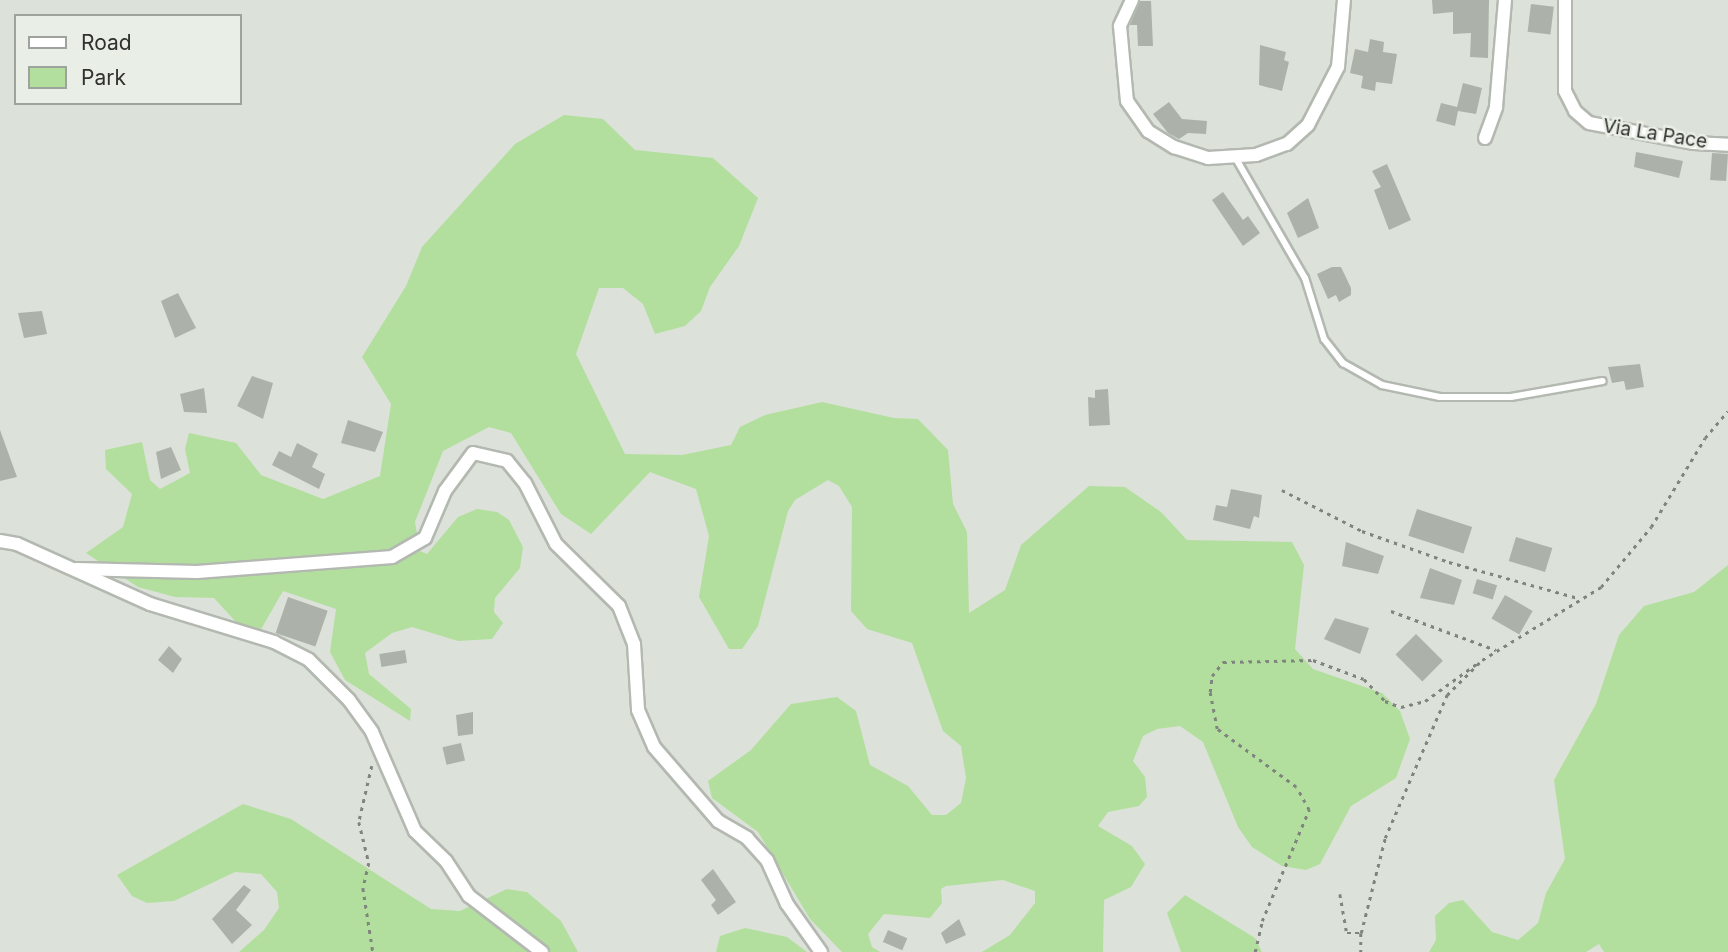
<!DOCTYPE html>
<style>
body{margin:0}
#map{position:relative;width:1728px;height:952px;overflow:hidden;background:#dce2d9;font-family:Inter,sans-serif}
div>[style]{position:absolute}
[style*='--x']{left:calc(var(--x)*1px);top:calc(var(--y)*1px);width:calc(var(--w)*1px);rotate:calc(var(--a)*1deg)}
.green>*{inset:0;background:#b2df9d}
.building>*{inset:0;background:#acb2a9;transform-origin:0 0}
.path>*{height:2.5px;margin-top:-1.25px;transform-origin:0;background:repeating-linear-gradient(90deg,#80847e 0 3.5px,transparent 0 8.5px)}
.roads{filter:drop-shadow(2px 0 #b3b9b1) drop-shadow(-2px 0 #b3b9b1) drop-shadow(0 2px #b3b9b1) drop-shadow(0 -2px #b3b9b1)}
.service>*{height:6px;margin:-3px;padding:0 3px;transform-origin:3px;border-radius:3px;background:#fff}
.minor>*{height:12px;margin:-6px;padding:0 6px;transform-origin:6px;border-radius:6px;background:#fff}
span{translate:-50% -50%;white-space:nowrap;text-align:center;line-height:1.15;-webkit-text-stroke:5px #e9efe6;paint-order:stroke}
.street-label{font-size:19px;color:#30322f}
.legend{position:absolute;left:14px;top:14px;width:228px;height:91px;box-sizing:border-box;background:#e9efe6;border:2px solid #9fa39d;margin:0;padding:9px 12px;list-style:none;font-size:21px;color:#30322f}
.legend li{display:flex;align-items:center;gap:14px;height:35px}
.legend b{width:35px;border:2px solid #9fa39d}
</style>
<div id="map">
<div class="green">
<i style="clip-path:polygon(564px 115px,603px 119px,635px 150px,713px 158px,758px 198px,739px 246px,710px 287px,701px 311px,685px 326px,655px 334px,643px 304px,623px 288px,599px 288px,576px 354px,625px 454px,682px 455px,731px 445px,740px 427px,765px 415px,822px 402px,894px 418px,918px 419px,948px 450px,953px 504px,967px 532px,969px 613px,1005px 590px,1021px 545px,1089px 486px,1125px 487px,1161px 512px,1187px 540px,1292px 542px,1304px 565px,1295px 649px,1313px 669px,1382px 693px,1400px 711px,1410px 739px,1396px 778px,1351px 806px,1320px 864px,1306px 870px,1282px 866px,1252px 847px,1238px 827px,1203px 742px,1180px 726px,1157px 729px,1143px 736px,1133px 761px,1145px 777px,1147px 797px,1139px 806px,1108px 812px,1098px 826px,1132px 846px,1145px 864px,1131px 887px,1104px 900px,1103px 952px,982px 952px,1010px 935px,1035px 903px,1035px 891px,1003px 880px,946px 886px,941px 889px,942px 903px,930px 918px,884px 914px,868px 934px,872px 947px,880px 952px,842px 952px,810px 919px,758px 832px,712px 798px,708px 781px,751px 750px,791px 704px,837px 697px,856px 711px,870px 765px,908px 786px,932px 815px,946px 815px,961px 803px,966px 778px,961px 746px,943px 731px,912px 643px,867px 629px,851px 611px,852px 507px,839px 486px,828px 480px,795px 500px,788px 511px,758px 626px,742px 649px,729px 649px,699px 597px,709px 536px,696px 489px,650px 472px,591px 534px,561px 514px,511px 433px,489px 427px,443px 451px,415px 522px,420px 551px,427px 554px,458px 517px,477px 509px,497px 512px,509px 520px,523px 547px,520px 568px,495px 598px,494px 612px,503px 623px,492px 639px,458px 641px,412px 627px,392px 633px,365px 653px,369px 674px,411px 709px,410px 721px,345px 680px,330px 652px,336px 609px,283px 591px,260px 631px,236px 622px,214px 598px,175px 597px,138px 587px,86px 553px,123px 527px,132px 494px,106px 469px,105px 450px,142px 442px,150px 480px,160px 489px,190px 473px,185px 449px,189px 433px,236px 443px,261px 475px,323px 499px,380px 476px,391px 404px,362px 357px,406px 286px,422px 247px,515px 144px)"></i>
<i style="clip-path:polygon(1728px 565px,1728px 952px,1604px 952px,1599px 944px,1586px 952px,1429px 952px,1436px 940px,1435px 916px,1449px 903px,1463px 900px,1492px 932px,1518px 940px,1538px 923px,1546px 893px,1565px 859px,1554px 780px,1596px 704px,1619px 635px,1644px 606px,1694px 592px)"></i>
<i style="clip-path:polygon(243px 804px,291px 819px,431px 909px,460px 911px,507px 889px,527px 892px,561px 921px,578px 952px,239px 952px,264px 930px,279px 908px,277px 892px,261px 874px,235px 872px,174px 901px,147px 903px,132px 896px,117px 875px)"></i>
<i style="clip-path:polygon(1185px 895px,1255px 938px,1262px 952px,1181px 952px,1167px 913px)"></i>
<i style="clip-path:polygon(745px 928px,787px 937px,807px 952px,716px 952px,720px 936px)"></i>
</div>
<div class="building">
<i style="clip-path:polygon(1432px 0,1489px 0,1488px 58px,1470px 57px,1471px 33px,1453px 34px,1453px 12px,1433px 14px)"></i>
<i style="clip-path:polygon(1140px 1px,1151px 1px,1153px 46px,1138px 46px,1137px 25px,1130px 25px)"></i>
<i style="left:1531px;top:4px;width:23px;height:28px;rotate:7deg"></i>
<i style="clip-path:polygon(1370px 39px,1384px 42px,1383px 52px,1397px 54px,1392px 84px,1376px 82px,1375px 91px,1361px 88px,1363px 76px,1350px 73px,1355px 49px,1368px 52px)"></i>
<i style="clip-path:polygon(1260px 45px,1286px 52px,1284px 60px,1289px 62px,1282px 91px,1259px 85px)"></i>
<i style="clip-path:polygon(1463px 83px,1482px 88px,1476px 114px,1458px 111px,1455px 126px,1436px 121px,1441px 103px,1457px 107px)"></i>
<i style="clip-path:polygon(1169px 102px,1182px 119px,1207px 121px,1206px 134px,1188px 133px,1179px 139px,1168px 133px,1153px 114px)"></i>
<i style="clip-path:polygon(1636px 152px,1683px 161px,1679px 178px,1634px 167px)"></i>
<i style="left:1712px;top:153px;width:16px;height:27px;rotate:4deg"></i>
<i style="clip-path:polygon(1387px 164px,1411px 220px,1389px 230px,1374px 190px,1381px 187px,1372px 171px)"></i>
<i style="clip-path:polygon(1223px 192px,1243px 220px,1248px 216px,1260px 233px,1243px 246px,1212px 200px)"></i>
<i style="clip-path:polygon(1308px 198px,1319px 228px,1298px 238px,1287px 213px)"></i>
<i style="clip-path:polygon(1332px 267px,1341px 267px,1351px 288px,1351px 295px,1339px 302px,1336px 295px,1328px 299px,1317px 274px)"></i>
<i style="clip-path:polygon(178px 293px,196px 328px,175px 338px,161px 301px)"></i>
<i style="clip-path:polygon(42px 311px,47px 334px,24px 338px,18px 313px)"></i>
<i style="clip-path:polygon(1640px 364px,1644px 387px,1626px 390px,1624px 381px,1612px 383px,1608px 367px)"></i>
<i style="clip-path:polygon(252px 376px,273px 383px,263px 419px,237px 406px)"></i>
<i style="clip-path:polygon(204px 388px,207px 413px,184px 412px,180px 394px)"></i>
<i style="clip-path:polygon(1108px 389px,1110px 425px,1089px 426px,1088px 397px,1095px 398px,1095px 390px)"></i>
<i style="clip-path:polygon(348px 420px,383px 432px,375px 452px,341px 443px)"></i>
<i style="clip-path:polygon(0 430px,17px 477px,0 481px)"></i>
<i style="clip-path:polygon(297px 443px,318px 454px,312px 467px,325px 474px,319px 489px,272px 465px,279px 451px,291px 457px)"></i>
<i style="clip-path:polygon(171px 447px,181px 470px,161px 479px,156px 452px)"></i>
<i style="clip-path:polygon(1231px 489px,1262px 495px,1259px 518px,1254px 516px,1250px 529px,1213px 520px,1216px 505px,1227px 507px)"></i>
<i style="left:1417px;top:509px;width:58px;height:28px;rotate:18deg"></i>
<i style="left:1516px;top:537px;width:38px;height:25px;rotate:17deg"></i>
<i style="clip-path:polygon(1346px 542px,1384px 556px,1378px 574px,1342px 566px)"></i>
<i style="clip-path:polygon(1430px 568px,1462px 580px,1454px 605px,1420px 598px)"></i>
<i style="left:1477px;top:579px;width:21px;height:15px;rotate:17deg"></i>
<i style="left:1505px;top:595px;width:32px;height:27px;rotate:30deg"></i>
<i style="left:288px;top:597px;width:42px;height:38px;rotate:19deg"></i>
<i style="clip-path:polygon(1335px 618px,1369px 628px,1360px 654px,1324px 639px)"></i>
<i style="left:1416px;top:634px;width:38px;height:29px;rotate:45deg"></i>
<i style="clip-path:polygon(169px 646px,182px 659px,173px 673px,158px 660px)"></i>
<i style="left:405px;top:650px;width:13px;height:26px;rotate:81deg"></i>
<i style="clip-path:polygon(473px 712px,473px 734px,458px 736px,456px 715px)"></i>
<i style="left:461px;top:743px;width:18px;height:19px;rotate:77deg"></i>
<i style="clip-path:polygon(713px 869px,736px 902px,718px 915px,711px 905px,716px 900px,701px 880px)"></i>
<i style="clip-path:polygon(244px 885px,251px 890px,236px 910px,252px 925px,232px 944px,212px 919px)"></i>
<i style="clip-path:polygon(959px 919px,966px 935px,946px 944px,941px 933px)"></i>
<i style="left:888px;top:930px;width:21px;height:13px;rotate:23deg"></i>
</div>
<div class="path">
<i style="--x:1282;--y:490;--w:90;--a:27.1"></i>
<i style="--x:1362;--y:531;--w:92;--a:19.6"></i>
<i style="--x:1449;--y:562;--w:134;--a:15.6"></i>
<i style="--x:1391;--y:611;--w:112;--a:20.4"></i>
<i style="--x:372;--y:766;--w:57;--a:103.1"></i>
<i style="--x:359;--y:822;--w:42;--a:76.3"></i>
<i style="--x:369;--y:863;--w:26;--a:103"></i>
<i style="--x:363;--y:888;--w:65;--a:81.1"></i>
<i style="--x:1340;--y:894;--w:40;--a:80"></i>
<i style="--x:1347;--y:933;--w:14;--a:0"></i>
<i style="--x:1361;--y:933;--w:98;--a:-75.8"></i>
<i style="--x:1385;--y:838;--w:156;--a:-66.6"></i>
<i style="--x:1447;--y:695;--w:49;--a:-45"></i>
<i style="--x:1482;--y:660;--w:140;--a:-31.5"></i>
<i style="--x:1601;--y:587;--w:78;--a:-50.2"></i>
<i style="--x:1651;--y:527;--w:104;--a:-58.8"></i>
<i style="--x:1705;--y:438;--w:35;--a:-50"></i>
<i style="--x:1361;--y:933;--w:19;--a:90"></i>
<i style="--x:1255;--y:952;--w:32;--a:-77"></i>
<i style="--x:1262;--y:921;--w:121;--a:-67.1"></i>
<i style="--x:1309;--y:810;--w:26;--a:-119"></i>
<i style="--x:1296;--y:787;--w:98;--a:-143.7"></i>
<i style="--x:1217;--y:729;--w:38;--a:-101"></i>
<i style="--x:1210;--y:692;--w:16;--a:-83"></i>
<i style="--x:1212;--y:676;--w:18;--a:-52"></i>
<i style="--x:1223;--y:662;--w:90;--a:-1.3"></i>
<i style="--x:1313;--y:660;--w:54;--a:20.4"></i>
<i style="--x:1364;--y:679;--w:30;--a:46"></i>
<i style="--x:1385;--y:701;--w:17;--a:21"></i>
<i style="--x:1401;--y:707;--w:25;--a:-14"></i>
<i style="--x:1425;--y:701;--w:67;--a:-35.8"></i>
</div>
<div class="roads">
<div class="service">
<i style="--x:1235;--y:157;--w:140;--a:60"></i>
<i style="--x:1305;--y:278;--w:64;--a:72.7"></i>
<i style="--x:1324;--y:339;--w:31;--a:52"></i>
<i style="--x:1343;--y:363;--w:45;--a:29.4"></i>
<i style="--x:1382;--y:385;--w:59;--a:11.7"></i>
<i style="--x:1440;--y:397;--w:71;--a:0"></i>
<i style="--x:1511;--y:397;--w:93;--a:-9.9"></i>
</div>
<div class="minor">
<i style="--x:1132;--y:0;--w:29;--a:115"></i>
<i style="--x:1120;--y:26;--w:75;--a:84.7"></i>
<i style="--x:1127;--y:101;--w:37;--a:55"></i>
<i style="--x:1148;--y:131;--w:31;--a:32"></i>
<i style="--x:1174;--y:147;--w:36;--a:18"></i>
<i style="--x:1208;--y:158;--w:48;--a:-3.6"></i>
<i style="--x:1256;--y:155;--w:33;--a:-20"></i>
<i style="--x:1287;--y:144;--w:28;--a:-42"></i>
<i style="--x:1308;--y:125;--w:65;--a:-62.7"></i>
<i style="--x:1338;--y:67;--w:67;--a:-84.9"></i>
<i style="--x:1565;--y:0;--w:91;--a:90"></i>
<i style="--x:1565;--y:91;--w:22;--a:63"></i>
<i style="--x:1575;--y:111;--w:18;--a:41"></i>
<i style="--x:1589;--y:123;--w:107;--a:10.8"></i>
<i style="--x:1694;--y:143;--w:34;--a:3"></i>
<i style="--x:1485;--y:138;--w:33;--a:-70"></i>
<i style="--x:1496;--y:107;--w:107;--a:-85.2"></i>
<i style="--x:0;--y:541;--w:17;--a:10"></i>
<i style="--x:17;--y:544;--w:146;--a:24.3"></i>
<i style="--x:150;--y:604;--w:130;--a:17"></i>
<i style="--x:274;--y:642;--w:39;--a:27"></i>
<i style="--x:309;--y:660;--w:57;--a:45"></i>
<i style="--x:349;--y:700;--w:39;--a:54"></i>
<i style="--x:372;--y:732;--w:108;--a:66.5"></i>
<i style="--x:415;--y:831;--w:43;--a:44.1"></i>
<i style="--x:446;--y:861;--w:42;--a:56.7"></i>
<i style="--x:469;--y:896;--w:92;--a:37.5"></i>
<i style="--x:76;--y:569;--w:121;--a:1.4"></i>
<i style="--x:197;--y:572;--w:196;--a:-4.4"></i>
<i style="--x:392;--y:557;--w:38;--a:-30"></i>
<i style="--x:425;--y:538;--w:51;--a:-66.9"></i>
<i style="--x:445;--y:491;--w:47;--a:-53.6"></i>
<i style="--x:473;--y:453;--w:35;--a:13"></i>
<i style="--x:507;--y:461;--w:28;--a:51"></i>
<i style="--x:525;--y:483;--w:68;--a:63.1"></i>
<i style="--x:556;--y:544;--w:88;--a:44.5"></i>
<i style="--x:619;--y:606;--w:41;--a:68.5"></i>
<i style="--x:634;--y:644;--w:66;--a:86.5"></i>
<i style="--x:638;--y:710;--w:40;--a:66.6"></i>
<i style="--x:654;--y:747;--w:98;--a:49.1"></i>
<i style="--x:718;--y:821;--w:34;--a:30"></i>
<i style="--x:747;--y:838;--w:30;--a:48"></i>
<i style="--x:767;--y:860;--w:48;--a:65.6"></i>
<i style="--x:787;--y:904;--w:59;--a:54.7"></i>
</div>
</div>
<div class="street-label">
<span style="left:1655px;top:134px;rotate:9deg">Via La Pace</span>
</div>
<ul class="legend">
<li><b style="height:9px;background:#fff"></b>Road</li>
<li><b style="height:19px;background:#b2df9d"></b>Park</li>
</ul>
</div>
